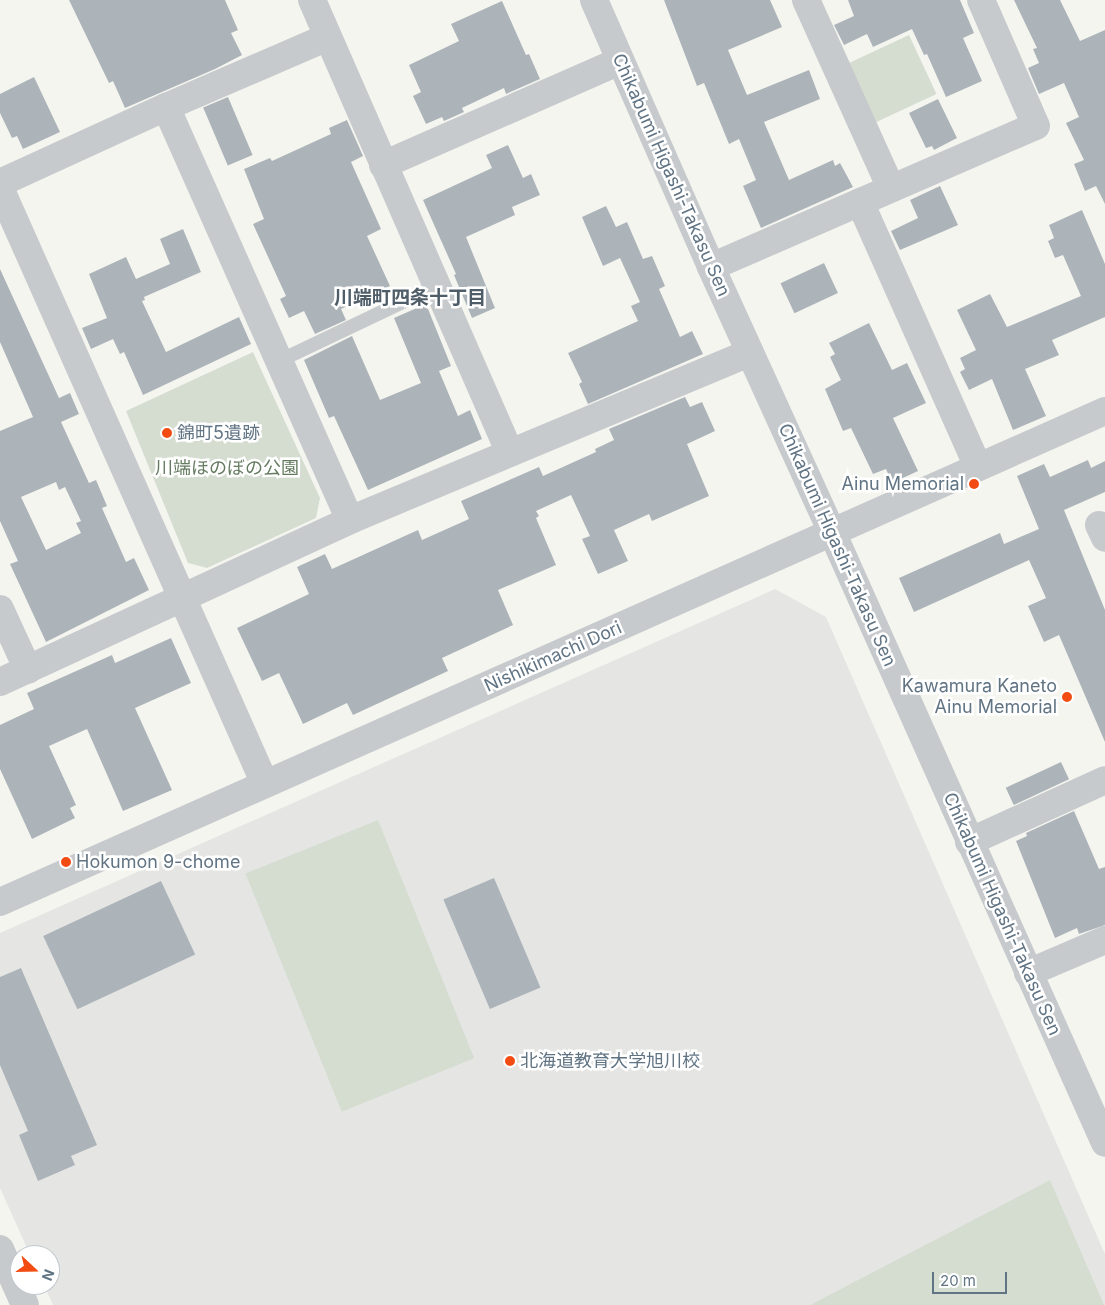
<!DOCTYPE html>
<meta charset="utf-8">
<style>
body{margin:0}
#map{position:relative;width:1105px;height:1305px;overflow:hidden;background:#f5f5f0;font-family:Inter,"Noto Sans JP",sans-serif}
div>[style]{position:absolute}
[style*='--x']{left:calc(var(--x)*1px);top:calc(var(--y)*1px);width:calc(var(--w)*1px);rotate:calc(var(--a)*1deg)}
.built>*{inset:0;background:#e5e6e4}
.green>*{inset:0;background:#d5ddd1;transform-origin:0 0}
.building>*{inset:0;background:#acb4b9;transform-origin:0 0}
.service>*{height:14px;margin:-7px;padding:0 7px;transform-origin:7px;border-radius:7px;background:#c7cacd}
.minor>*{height:28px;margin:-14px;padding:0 14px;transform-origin:14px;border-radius:14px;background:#c7cacd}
.tertiary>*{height:28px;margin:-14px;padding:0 14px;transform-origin:14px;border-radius:14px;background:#c7cacd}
.dots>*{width:14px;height:14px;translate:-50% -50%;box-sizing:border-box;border:2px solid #fff;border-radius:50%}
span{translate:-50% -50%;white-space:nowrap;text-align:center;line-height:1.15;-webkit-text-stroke:5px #fff;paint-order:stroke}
.street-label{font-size:18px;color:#617484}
.poi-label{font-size:18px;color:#617484}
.left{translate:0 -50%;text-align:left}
.right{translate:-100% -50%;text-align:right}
.park-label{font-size:18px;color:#657b60}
.neighbourhood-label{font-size:19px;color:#4f5d69;font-weight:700}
.north{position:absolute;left:10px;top:1245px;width:50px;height:50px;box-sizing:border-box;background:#fff;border:1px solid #c0c7ce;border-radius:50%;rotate:111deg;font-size:14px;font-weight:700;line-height:20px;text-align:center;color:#617484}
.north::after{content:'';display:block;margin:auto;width:18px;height:22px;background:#f34c12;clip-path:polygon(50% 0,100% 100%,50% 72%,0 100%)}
.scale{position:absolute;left:932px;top:1272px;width:75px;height:22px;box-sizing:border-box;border:2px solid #617484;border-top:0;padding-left:6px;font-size:15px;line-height:18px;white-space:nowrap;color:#617484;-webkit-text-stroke:4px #fff;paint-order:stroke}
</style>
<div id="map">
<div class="built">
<i style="clip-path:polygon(775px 589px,826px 617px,1105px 1254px,1105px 1305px,53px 1305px,44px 1285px,50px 1285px,50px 1255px,30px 1255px,0 1188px,0 933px)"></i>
</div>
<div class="green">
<i style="left:909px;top:35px;width:65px;height:68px;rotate:65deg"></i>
<i style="clip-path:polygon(253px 352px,320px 498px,316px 518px,207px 568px,188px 563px,126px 411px)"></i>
<i style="left:378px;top:820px;width:257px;height:143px;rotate:68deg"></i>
<i style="clip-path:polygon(1050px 1180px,1104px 1305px,810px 1305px)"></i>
</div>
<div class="building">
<i style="clip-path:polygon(69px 0,225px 0,238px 30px,231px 33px,242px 55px,215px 69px,125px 108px,113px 81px,109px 83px)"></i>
<i style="clip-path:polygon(664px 0,770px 0,782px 27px,728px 50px,747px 95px,809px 70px,820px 99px,764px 122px,789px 180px,833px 160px,835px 166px,840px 163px,853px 187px,761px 228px,743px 186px,756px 180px,739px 139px,729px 144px,704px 83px,697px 86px)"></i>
<i style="clip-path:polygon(848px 0,960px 0,974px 33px,963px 38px,982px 81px,946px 97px,927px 54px,924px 55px,912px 29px,873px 47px,867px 34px,844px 45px,834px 25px,854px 16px)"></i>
<i style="clip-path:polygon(1014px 0,1060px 0,1080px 41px,1105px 30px,1105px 204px,1096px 186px,1085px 191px,1074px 164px,1084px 160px,1066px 123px,1079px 117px,1064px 83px,1039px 94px,1028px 68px,1039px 63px,1033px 49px,1037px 48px)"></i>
<i style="clip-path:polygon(502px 1px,526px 55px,529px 54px,540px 79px,506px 94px,504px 88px,462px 108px,464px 112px,444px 121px,442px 117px,426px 124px,413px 96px,421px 92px,409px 65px,459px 41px,451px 24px)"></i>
<i style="clip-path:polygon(34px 77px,60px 132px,23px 149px,17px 136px,12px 138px,0 113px,0 94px)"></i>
<i style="left:228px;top:97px;width:63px;height:27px;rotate:67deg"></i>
<i style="clip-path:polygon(938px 99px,957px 138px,934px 150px,932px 146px,926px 148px,909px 113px)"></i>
<i style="clip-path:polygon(347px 120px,363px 156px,351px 162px,381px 229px,367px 236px,390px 286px,341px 309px,346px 320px,315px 334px,304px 311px,289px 318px,280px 299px,286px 296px,253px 224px,264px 219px,244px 169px,270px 158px,272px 161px,331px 134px,329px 128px)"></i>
<i style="clip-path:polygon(508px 145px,523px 178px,531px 174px,540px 195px,512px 207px,515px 215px,466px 237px,495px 308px,472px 318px,454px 275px,456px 274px,423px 200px,492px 168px,486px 155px)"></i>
<i style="clip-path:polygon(940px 186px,958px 225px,900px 250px,891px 231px,918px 218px,910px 200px)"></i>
<i style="clip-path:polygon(606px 206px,616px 227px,627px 222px,643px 259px,652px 256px,665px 286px,659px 289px,680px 337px,692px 331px,703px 354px,588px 404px,579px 384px,582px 382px,568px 353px,638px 321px,631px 306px,640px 302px,620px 258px,603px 266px,582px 217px)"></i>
<i style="clip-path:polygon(1082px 210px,1105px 264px,1105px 317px,1052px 340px,1059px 355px,1025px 369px,1046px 416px,1013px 430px,992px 379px,969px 390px,960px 372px,965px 369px,960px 358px,976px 350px,957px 310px,990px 294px,1007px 327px,1081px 296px,1063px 255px,1055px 258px,1048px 241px,1054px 238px,1049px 225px)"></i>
<i style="clip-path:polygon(183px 229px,201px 272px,144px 297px,145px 300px,142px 301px,166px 352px,239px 317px,251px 344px,143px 395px,124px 352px,120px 354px,113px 339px,91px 349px,82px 328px,107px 318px,89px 274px,126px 257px,136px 279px,170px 264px,160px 239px)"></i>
<i style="left:824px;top:263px;width:33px;height:48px;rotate:65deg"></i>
<i style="clip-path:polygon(evenodd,0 269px,59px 398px,70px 393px,79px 414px,61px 422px,89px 483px,96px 480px,107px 506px,102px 508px,126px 562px,134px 558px,149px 590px,46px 642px,10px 564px,18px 561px,0 521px,0 431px,33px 417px,0 342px,0 269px,56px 482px,59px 490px,65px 487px,81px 521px,76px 523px,81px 533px,46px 550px,21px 497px,56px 482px)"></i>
<i style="clip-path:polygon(426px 304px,451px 366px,439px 371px,458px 416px,470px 410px,482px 439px,368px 490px,334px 416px,329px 418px,304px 360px,352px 336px,380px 400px,421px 383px,394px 318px)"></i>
<i style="clip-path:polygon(869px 323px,892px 370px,907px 363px,926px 403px,893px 418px,918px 471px,892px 483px,886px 469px,873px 474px,851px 428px,843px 431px,825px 389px,841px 380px,830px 357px,835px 354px,829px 343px)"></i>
<i style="clip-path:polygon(685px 397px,690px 407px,702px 402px,715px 431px,687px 444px,709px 496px,652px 521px,649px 514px,614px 530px,628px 561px,598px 574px,582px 539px,590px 536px,571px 495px,536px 511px,539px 516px,536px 518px,556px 565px,498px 590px,513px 625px,442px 658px,448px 671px,353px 715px,347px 703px,303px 724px,279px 673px,262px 681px,237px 628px,309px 594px,297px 567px,325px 554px,332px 569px,418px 530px,422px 540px,469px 519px,461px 501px,539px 467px,543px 476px,596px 452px,595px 449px,614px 440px,609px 429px)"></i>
<i style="clip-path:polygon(1088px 460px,1091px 468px,1105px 461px,1105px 492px,1064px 510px,1105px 610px,1105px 742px,1059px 635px,1044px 642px,1028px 606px,1046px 598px,1029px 560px,914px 612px,899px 578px,1000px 533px,1004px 544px,1039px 529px,1017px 476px,1044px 464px,1050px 477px)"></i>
<i style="clip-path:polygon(171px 638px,191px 683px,135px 708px,172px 790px,123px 811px,87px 729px,49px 746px,76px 805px,70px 808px,75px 818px,32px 839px,0 769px,0 725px,34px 709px,27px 693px,112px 655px,115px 663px)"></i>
<i style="left:1061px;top:762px;width:19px;height:61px;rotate:65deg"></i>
<i style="clip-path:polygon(1074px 811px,1099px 869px,1105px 867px,1105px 925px,1079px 934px,1077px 928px,1055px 938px,1016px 841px,1027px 836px,1026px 833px)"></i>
<i style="left:494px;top:878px;width:119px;height:55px;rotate:67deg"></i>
<i style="left:161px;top:881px;width:81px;height:130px;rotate:65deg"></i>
<i style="clip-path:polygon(21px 968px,97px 1145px,71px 1156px,75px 1165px,38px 1181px,19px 1135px,28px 1131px,0 1065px,0 977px)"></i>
</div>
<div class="service">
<i style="--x:279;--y:361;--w:174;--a:-25.5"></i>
</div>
<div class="minor">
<i style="--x:312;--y:0;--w:494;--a:66.4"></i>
<i style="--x:806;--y:0;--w:206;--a:65.7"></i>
<i style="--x:166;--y:107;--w:452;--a:66"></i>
<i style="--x:383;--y:165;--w:259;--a:-23.7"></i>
<i style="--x:0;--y:183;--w:183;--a:-24.6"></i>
<i style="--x:166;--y:107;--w:176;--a:-23.4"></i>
<i style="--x:0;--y:188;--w:652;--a:66.03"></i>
<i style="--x:860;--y:202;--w:290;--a:66"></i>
<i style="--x:711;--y:267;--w:354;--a:-23.5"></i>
<i style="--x:1036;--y:126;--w:137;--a:-113.6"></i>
<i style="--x:1099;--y:525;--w:14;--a:65"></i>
<i style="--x:0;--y:609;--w:67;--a:65.3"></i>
<i style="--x:0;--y:682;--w:386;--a:-24.8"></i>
<i style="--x:350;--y:520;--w:433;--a:-22.7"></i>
<i style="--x:969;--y:842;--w:149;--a:-24.5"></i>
<i style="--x:1028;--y:973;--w:84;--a:-23.2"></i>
<i style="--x:0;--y:1249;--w:61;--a:65.9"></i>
</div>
<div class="tertiary">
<i style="--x:594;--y:0;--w:292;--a:66.3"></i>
<i style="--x:711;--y:267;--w:291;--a:65.5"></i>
<i style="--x:832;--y:532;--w:669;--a:65.92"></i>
<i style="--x:0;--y:902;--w:1209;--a:-23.96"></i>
</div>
<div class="dots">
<i style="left:167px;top:433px;background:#f34c12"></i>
<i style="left:974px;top:484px;background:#f34c12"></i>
<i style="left:1067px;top:697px;background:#f34c12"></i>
<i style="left:66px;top:862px;background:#f34c12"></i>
<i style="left:510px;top:1061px;background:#f34c12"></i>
</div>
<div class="street-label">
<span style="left:671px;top:175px;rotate:66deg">Chikabumi Higashi-Takasu Sen</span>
<span style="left:837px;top:545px;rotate:66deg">Chikabumi Higashi-Takasu Sen</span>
<span style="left:553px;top:657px;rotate:-24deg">Nishikimachi Dori</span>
<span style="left:1002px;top:914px;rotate:66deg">Chikabumi Higashi-Takasu Sen</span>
</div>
<div class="poi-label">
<span class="left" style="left:177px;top:433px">錦町5遺跡</span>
<span class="right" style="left:964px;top:484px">Ainu Memorial</span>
<span class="right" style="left:1057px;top:697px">Kawamura Kaneto<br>Ainu Memorial</span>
<span class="left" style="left:76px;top:862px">Hokumon 9-chome</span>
<span class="left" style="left:520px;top:1061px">北海道教育大学旭川校</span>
</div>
<div class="park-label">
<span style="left:227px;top:468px">川端ほのぼの公園</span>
</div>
<div class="neighbourhood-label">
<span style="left:410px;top:298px">川端町四条十丁目</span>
</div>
<div class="north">N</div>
<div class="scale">20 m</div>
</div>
